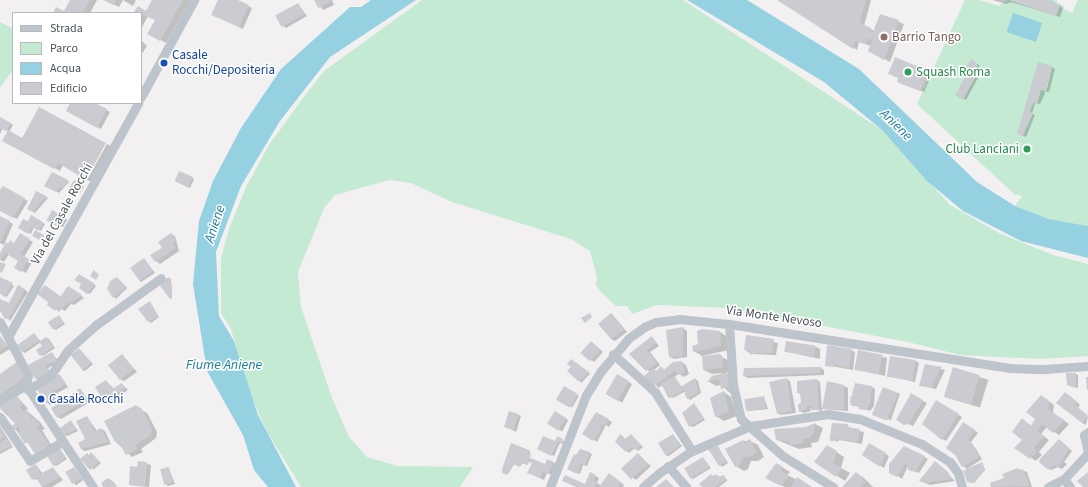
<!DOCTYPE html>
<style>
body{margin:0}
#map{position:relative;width:1088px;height:487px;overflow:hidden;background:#f2f0f0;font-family:"Source Sans 3",sans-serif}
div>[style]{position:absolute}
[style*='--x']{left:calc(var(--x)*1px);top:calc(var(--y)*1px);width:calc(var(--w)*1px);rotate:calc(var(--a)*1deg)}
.green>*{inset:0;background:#c4ead3}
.water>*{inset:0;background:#96d1e2;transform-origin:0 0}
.shadow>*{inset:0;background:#0003;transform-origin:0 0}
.building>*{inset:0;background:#cbccd2;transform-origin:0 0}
.minor>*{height:9px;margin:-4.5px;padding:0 4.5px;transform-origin:4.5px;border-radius:4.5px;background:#bdc4cb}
.dots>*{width:11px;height:11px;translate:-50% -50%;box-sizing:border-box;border:2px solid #fff;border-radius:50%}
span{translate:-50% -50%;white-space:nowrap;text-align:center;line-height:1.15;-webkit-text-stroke:3px #fff;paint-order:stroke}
.education-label{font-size:13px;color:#785e54}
.left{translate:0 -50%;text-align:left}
.transit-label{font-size:13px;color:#164399}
.leisure-label{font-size:13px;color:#27864d}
.right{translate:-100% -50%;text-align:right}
.street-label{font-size:13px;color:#4a535b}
.water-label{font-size:14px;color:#1d7f9b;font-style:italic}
.legend{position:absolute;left:12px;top:12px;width:130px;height:92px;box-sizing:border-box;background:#fff;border:1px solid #b7babd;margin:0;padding:5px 7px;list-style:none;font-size:12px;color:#4a535b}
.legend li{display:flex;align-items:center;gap:8px;height:20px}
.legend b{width:20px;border:1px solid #b7babd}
</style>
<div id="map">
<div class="green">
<i style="clip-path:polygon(422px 0,683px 0,882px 130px,950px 205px,999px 233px,1053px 255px,1088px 264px,1088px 356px,1040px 359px,960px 355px,908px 342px,729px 308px,657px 305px,632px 314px,627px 306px,616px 306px,601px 292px,596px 285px,597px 277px,590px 251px,571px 239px,452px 202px,411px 183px,389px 180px,335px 195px,324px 208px,298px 272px,301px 307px,332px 398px,349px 437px,367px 457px,397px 466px,473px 467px,460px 487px,301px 487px,266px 430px,248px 388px,231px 329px,221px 313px,221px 258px,230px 226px,247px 185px,269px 145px,303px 98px,324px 71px)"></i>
<i style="clip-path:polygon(965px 0,979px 0,999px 6px,1007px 0,1057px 0,1057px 3px,1064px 6px,1064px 9px,1072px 13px,1078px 0,1088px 0,1088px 226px,1049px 219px,1015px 206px,1022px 196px,1014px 194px,917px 104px)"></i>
<i style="clip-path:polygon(0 22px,13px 29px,13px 69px,0 88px)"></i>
</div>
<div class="water">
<i style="clip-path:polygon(371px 0,416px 0,330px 57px,280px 121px,241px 186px,216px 252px,219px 316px,234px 341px,258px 415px,296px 487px,268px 487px,254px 470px,243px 435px,207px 371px,193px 284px,199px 221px,213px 181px,241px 128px,281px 69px,350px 7px,361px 7px)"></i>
<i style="clip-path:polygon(687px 0,747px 0,859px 69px,977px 182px,1015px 206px,1049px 219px,1088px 226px,1088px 258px,1021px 241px,963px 211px,927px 181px,882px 130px,824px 82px)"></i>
<i style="left:1013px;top:13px;width:31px;height:20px;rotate:19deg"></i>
</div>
<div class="shadow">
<i style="clip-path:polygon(71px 0,97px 0,90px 13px,54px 13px,64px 12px)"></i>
<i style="clip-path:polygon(105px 0,136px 0,133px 6px,123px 0,119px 7px)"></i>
<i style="clip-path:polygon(153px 0,190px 0,166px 43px,148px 33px,156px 20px,148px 16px,142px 27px,141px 13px,136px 13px,138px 8px,146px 12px)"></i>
<i style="clip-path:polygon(219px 0,236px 0,252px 8px,243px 29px,216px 16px)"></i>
<i style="clip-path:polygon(315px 0,332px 0,334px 5px,323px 10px)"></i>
<i style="clip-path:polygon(779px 0,871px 0,864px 26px,875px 31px,881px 15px,904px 24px,890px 62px,869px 51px,871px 46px,859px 42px,857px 50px)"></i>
<i style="clip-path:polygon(992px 0,1050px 0,1063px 8px,1060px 17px,1011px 2px,1006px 4px)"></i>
<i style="clip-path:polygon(298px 4px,307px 16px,286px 28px,282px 25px,277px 15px)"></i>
<i style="clip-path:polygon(141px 40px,147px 46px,141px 55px)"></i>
<i style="clip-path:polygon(895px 58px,932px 74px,924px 92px,902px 84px,899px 78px,893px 76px)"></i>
<i style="clip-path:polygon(972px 61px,979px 65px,979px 76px,966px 100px,957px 95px,971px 70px)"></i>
<i style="clip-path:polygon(1039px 63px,1051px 67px,1044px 96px,1040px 104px,1035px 103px,1032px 114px,1035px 115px,1026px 137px,1021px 135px)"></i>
<i style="clip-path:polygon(1052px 67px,1055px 69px,1049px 92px,1046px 92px)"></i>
<i style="clip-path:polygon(72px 103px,93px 103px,110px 112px,101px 129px,67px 111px)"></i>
<i style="clip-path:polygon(0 118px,13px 125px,9px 132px,63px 165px,60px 171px,3px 141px,8px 131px,3px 128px,0 134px)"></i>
<i style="clip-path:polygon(107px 144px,111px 146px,92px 182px,87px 180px)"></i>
<i style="left:180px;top:172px;width:16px;height:10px;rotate:27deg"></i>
<i style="clip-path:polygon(53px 173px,69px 182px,59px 193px,46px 185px)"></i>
<i style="left:74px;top:181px;width:11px;height:8px;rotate:27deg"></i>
<i style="clip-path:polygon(3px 187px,28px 201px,17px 219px,0 210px,0 192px)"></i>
<i style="clip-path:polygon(37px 192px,48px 198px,35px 213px,28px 209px)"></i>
<i style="left:53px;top:212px;width:16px;height:9px;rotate:27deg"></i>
<i style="clip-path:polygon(0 217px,13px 224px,4px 245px,0 243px)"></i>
<i style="clip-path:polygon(31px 217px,45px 224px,41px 231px,34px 227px,31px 234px,19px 228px,28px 223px)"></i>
<i style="clip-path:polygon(171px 234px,175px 236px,179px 251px,160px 264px,156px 261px)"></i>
<i style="clip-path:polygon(20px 235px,33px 242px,24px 257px,32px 262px,26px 273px,16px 267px,20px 260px,9px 254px,4px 262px,0 259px,0 255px,9px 245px,15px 244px)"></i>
<i style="clip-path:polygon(144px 259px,155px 273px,141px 282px,139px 280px)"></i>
<i style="clip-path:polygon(79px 275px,96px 286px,90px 294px,80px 288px,83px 284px)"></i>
<i style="clip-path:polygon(0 278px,14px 286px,7px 297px,0 293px)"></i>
<i style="clip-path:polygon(117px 278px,127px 288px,116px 299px,108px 289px)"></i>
<i style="clip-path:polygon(169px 278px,171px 279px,172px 299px,169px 298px)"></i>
<i style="clip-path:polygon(19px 286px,28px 292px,10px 321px,0 309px,0 300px,9px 305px)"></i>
<i style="clip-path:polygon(49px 288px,61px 297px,73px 289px,84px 298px,74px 305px,71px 304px,65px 311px,61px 309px,59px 312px,50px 302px)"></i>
<i style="clip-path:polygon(150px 303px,159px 317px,151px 323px,149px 321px)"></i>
<i style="clip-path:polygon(612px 314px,627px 332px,615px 341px,611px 339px)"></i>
<i style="clip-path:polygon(59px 316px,65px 324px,56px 330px,54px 329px)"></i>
<i style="clip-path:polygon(683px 328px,687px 331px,687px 357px,674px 359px,670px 357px)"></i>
<i style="clip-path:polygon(720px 332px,728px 337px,729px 350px,702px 356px,694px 351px)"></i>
<i style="clip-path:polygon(34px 334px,41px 342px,47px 338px,49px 339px,55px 348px,43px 356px,41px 355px,43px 346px,41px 342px,25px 353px,22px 351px)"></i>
<i style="clip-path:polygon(0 336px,10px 349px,0 355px)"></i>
<i style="clip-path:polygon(652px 337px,659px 346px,650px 352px,660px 365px,654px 370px,657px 372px,661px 368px,665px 370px,682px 362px,686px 365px,689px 374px,684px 377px,679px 374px,674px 377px,682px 387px,695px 379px,698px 381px,701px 393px,690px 400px,685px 395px,686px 391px,673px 398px,663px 384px,659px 388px,646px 376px,650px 372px,630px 354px)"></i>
<i style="clip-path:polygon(747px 337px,778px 343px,776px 355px,751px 354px,745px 350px)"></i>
<i style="clip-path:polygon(593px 344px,603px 352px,594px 362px,582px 353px)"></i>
<i style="clip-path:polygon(816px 347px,820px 349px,820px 359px,784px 351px)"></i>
<i style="clip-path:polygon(79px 349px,93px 364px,85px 371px,82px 370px)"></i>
<i style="clip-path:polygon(851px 350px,855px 352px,853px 370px,826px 365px)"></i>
<i style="clip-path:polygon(859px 351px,887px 358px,885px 376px,857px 369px)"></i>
<i style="clip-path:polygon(52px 353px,60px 363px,48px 368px,52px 374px,40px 381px,36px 378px)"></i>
<i style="clip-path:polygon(122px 355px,137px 372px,124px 381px,120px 379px)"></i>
<i style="clip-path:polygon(722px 357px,730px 361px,729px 372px,726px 373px,735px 378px,737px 392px,730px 393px,721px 385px,716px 386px,708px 381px,722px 373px,712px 374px,704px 370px)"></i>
<i style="clip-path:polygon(916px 361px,919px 363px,915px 382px,889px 376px)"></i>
<i style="clip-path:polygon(574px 362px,590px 374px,581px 383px,572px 366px)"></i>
<i style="clip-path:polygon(925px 365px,945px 370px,936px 389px,920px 385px)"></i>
<i style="clip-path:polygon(821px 368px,824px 370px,824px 375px,748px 378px,744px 376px)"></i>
<i style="left:953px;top:369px;width:37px;height:29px;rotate:17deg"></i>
<i style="clip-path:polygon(1076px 374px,1078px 375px,1078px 388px,1068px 385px)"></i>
<i style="clip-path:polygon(0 375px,30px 379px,0 400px)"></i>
<i style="clip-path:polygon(60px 375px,68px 387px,54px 395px,57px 400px,50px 405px,46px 402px)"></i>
<i style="left:617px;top:376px;width:17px;height:21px;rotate:28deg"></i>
<i style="clip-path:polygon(787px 379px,790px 381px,796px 413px,781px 415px,777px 413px)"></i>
<i style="clip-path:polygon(817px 380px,820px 382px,822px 411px,810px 408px,811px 411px,804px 413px,800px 411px,802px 404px,801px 394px,798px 393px)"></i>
<i style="clip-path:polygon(106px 381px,114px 389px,122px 384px,128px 390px,109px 403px,105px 401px)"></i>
<i style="clip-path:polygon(844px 386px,848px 388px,848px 411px,823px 409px)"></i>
<i style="clip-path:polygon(872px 387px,875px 389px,874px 406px,870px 411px,853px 405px)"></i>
<i style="left:565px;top:388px;width:16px;height:13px;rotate:30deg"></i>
<i style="left:883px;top:388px;width:18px;height:28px;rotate:19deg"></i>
<i style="clip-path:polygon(80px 389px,90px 402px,61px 419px,58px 417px,52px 408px)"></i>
<i style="clip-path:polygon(724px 392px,731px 397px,737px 416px,724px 421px,716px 416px)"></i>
<i style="clip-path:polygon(15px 394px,28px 409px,26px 410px,40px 422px,45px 429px,42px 430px,53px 448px,31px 446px,15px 429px,16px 424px,3px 411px)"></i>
<i style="clip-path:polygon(911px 394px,927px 403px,913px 426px,901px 421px)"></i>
<i style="clip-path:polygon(1069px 395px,1080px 405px,1078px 408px,1088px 416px,1086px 425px,1082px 423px)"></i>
<i style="clip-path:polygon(764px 397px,768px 409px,748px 411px)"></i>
<i style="clip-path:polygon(1046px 399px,1054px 405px,1053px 413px,1069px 424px,1059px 435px,1047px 427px,1041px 434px,1049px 440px,1039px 452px,1042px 455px,1036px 461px,1016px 448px,1023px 440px,1027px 423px,1032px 426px)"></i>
<i style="clip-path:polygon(936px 401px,962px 417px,946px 441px,943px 439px)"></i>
<i style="clip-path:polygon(694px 404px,705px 420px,693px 427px,690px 426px)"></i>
<i style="clip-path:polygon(141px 410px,147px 413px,157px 432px,156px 438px,141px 449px,143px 452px,132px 457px,116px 442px)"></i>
<i style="clip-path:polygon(509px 412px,521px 416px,516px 432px,505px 426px)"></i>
<i style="left:555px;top:413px;width:15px;height:13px;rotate:28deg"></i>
<i style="clip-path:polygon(596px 413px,612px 422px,609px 427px,606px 425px,597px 442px,583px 433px)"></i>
<i style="clip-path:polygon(87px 417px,97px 431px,101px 429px,105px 431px,111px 444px,85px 451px,81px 449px,87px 440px)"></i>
<i style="clip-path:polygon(71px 421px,78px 431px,67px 436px,64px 435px)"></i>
<i style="clip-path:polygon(963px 423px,978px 433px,971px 442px,982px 459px,967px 469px,963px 466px)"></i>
<i style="clip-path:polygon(815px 424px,823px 428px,818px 442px,811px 443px,812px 447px,799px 449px,777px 440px)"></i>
<i style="clip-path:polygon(832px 424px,847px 425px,851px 429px,864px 432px,862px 444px,839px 440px,838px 442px,830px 438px)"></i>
<i style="clip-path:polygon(0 426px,13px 447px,0 454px)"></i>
<i style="clip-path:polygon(621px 435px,626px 440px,633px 437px,643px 447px,638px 451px,635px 448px,629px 453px,616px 442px)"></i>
<i style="clip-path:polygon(673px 435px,682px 446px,669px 456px,666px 455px)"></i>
<i style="clip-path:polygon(557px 438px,565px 442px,564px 444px,560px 443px,554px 456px,538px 448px,555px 442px)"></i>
<i style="clip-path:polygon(743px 441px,750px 441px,758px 445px,764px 457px,758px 461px,751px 461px,748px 469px,744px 471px,736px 466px)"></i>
<i style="clip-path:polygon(1063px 443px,1072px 451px,1064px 462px,1067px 464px,1062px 469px,1058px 467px,1051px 470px,1047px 468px)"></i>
<i style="clip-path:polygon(512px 444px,530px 451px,530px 459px,545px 465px,553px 462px,557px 465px,552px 475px,547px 473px,544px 480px,532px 474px,533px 463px,529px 461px,528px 465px,522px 463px,521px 466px,514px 464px,508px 474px,503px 472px)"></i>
<i style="clip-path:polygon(869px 444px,889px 456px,884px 468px,863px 454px)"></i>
<i style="clip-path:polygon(827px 446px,844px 457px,841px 468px,850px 473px,845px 481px,816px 462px)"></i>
<i style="clip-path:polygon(718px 447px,728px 463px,722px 467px,720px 465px)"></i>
<i style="clip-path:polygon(904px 447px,928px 459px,919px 473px,909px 469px,909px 464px,902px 479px,890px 470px)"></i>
<i style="clip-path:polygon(59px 448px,67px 459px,56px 466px,54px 465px)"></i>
<i style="clip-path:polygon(589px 453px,592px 454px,587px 466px,583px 465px,580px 474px,568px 469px,577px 456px)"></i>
<i style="clip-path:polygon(89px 455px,93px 455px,101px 463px,93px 470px)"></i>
<i style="clip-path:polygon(638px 455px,651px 466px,636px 480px,623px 469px)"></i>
<i style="clip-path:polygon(703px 458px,711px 468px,693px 479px,691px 478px)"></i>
<i style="clip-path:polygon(139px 462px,151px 465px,149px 487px,130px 484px)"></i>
<i style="clip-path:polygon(982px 463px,985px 470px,974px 483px,968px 482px)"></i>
<i style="clip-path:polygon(777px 464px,790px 472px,787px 475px,812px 487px,785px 487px,774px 482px)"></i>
<i style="clip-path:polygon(36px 465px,43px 474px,53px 468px,63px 480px,52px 487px,43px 487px,39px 480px,33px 479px,28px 470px)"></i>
<i style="clip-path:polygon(939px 465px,955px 481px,930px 485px,920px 481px)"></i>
<i style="left:74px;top:468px;width:15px;height:9px;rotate:53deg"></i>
<i style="clip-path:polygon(169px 469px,175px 484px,168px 486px,166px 484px)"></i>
<i style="clip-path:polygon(1018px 469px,1027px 472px,1032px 487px,992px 487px,991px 483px,1005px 478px)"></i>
<i style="clip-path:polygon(856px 473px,864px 478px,873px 487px,843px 487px)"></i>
<i style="clip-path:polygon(591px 474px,599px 478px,597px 483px,602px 486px,613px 476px,624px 485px,623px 487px,577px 487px,567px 483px,585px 485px)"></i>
<i style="clip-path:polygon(716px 475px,728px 480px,719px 487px,704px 487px,711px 476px)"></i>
</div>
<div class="building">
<i style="clip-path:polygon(70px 0,90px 0,83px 13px,53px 13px,56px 7px,64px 11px)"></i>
<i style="clip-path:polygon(103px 0,116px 0,113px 5px)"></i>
<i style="clip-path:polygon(152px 0,183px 0,160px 41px,147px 34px,155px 20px,134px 12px,138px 6px,146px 11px)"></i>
<i style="clip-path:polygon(218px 0,238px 0,249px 5px,239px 27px,211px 15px)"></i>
<i style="clip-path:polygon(314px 0,329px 0,331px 2px,318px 8px)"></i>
<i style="clip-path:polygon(777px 0,866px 0,860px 23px,871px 28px,870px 31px,873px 32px,880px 14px,899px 20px,884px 60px,868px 51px,872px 40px,868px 38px,866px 44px,855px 41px,853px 49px)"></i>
<i style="clip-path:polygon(1009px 0,1052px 0,1052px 2px,1060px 5px,1056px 16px)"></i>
<i style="left:298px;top:3px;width:13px;height:26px;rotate:61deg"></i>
<i style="clip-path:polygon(895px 57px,928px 71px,920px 91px,897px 82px,898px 77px,888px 74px)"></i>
<i style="clip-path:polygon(971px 59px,977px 63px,977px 74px,963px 100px,955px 95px,969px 70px,966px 68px)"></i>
<i style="clip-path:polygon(1038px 62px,1052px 66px,1045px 91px,1041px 90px,1037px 104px,1033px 103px,1030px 112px,1033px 113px,1023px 136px,1017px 134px)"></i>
<i style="clip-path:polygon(70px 103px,95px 103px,107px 109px,97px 128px,66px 111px)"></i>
<i style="clip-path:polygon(39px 107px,106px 143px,86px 180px,58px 163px,54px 169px,2px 141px,8px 130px,22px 138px)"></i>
<i style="clip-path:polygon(0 117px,11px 123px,6px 131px,0 128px)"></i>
<i style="left:179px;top:171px;width:15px;height:11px;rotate:23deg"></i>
<i style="clip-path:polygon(52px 172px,68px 180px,63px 188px,60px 187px,56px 192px,44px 186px)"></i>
<i style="clip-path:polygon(74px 180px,82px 184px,78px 193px,69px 188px)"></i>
<i style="clip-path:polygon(3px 186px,25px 198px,13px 218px,0 211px,0 190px)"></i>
<i style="clip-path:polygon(36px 191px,46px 196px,33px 212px,27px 209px)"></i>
<i style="left:52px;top:210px;width:15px;height:12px;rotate:28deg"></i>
<i style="clip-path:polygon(31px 215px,43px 222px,39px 231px,32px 227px,28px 234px,18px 228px,23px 219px,28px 221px)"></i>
<i style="clip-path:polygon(0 216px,10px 221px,0 243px)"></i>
<i style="clip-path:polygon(35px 230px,44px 235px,42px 241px,32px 236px)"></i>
<i style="clip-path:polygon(20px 233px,30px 239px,21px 254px,29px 259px,21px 272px,14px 268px,18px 261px,5px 253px,0 261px,0 253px,6px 242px,8px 244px,10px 240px,14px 243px)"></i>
<i style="clip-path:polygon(171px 233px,176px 239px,173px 245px,176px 248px,155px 262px,150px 255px,162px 248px,158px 242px)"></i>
<i style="left:144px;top:258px;width:16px;height:17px;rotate:55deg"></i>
<i style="clip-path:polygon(0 262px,6px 264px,2px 273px,0 272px)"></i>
<i style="clip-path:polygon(94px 270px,99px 275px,96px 280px,90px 276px)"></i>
<i style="clip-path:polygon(79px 274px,95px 284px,87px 294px,79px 288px,81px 284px,74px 280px)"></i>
<i style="clip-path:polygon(0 277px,13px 283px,5px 297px,0 294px)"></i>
<i style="clip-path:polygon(117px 277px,126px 287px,113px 298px,107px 289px,110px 281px)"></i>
<i style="clip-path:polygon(169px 277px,172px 285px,171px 297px,169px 298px,158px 283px)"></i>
<i style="clip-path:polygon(18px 285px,25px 289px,9px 319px,5px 319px,0 311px,0 299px,9px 303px)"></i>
<i style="clip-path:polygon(45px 285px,60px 297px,68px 286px,82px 295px,69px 304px,68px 302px,60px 310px,58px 307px,55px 311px,47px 305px,48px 302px,37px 294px)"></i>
<i style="clip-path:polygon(150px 301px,158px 316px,148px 322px,138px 309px)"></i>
<i style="clip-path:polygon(590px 313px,592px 317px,585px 323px,581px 318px)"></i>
<i style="clip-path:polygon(611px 313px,624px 330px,611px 339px,598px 324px)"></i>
<i style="left:59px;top:315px;width:9px;height:13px;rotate:58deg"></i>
<i style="clip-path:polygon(683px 327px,683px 356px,669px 357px,666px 330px)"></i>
<i style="clip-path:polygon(702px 329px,720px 331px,721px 346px,693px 352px,692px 346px,698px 344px,697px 331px)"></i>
<i style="left:34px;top:333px;width:9px;height:21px;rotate:54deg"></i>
<i style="clip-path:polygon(746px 335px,774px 339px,772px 353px,755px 353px,750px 355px,750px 351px,744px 350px)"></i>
<i style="clip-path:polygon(0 336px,7px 346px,0 350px)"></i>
<i style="clip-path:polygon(652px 336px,656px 343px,647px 350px,657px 363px,646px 371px,629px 354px)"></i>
<i style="clip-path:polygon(46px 337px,53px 347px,40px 356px,36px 350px,42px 346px,39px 342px)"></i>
<i style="left:591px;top:341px;width:13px;height:16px;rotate:42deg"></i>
<i style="left:786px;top:341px;width:30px;height:11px;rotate:9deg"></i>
<i style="clip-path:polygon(827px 345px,852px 349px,849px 369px,834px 364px,834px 367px,825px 366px)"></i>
<i style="left:79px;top:348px;width:19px;height:11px;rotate:51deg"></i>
<i style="left:858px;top:350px;width:25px;height:20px;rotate:11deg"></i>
<i style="clip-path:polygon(52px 352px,57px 361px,45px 365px,49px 372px,35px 379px,28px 365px)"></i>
<i style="left:122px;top:354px;width:19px;height:18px;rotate:51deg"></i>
<i style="clip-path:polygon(720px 354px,723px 357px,722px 368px,703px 370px,702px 356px)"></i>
<i style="left:890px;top:356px;width:26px;height:21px;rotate:9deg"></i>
<i style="clip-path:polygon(571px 359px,589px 372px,579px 382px,567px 371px,571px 367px,567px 364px)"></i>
<i style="clip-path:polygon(18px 361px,26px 377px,0 395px,0 374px)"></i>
<i style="clip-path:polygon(682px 361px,685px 372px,679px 375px,675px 371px,654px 386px,644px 376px,653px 368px,656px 371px,661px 366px,664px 370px,673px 362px)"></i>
<i style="clip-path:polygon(925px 364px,942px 367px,934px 380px,932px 388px,919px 386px)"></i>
<i style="clip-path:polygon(821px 367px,820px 373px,743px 376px,744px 368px)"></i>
<i style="left:953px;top:367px;width:28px;height:31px;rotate:17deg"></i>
<i style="clip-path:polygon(727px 372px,730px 387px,721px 389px,719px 379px,707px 382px,712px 376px)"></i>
<i style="clip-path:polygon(1066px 373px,1076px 373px,1076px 388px,1067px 385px)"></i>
<i style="clip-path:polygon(59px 374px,66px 384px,51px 393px,54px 398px,46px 403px,36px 388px)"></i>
<i style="left:617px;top:374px;width:14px;height:23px;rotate:30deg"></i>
<i style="left:675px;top:376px;width:17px;height:16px;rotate:62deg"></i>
<i style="clip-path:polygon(1086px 377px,1088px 377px,1088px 390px,1087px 390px)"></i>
<i style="clip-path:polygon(695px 378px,699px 392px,687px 399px,682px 386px)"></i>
<i style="clip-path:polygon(787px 378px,792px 411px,777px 414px,769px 382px)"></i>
<i style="clip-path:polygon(817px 379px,819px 410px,811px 410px,811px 405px,807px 406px,807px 409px,799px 412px,798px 404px,801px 403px,800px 393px,797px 393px,797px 381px)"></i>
<i style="clip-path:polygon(106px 380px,112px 389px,122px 383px,125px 388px,104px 402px,95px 387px)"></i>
<i style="clip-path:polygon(827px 381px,844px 385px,844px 409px,822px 409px)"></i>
<i style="clip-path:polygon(855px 383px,872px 386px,870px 404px,866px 410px,859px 409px,859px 406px,852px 406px,850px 402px,851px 395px,855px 396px,852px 394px)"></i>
<i style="left:564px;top:386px;width:16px;height:16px;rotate:30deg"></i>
<i style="left:883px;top:387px;width:16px;height:30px;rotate:22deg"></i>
<i style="clip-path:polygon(80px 388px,87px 399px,57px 418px,51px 408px,60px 403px,58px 400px,66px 395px,68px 398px)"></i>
<i style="clip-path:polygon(724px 391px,729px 412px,715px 417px,710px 398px)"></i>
<i style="clip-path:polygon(15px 392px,23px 405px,20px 407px,23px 411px,26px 409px,32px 419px,35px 418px,40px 425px,37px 427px,49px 444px,35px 454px,27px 442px,25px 444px,18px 433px,20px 431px,18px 427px,14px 430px,11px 426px,15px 424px,5px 410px,3px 412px,0 408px,0 402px)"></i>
<i style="clip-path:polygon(1065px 392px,1077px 402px,1075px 405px,1088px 416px,1082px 423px,1056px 403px)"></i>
<i style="clip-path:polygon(911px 393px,923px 400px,909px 424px,904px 425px,896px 420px)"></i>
<i style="clip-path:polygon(1041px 395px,1049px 401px,1048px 409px,1064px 420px,1053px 433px,1042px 424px,1037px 431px,1044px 436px,1034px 448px,1037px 451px,1030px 459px,1014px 448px,1022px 440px,1012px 432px,1022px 418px,1031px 426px,1035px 419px,1026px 412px)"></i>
<i style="left:764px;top:396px;width:12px;height:20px;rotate:81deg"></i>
<i style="clip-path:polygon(936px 400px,959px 414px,942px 440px,922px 424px)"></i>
<i style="clip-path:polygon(694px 403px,704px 418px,689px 427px,682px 413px)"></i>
<i style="clip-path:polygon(136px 405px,142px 409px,152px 428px,151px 435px,136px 445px,138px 449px,126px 455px,118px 441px,115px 442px,104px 421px)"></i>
<i style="left:509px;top:411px;width:10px;height:17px;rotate:17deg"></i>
<i style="left:555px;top:411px;width:13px;height:15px;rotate:32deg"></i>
<i style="clip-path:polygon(596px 412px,609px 419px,605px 425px,602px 424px,600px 427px,602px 428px,593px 441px,582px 434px)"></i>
<i style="clip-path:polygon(87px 416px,95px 431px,101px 428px,108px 442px,81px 449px,78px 443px,85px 439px,76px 421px)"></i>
<i style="clip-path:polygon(71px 420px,76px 430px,64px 435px,60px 428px)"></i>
<i style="clip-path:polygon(963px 422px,975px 430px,968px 439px,977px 450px,976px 452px,979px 457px,962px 467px,955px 455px,946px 448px)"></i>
<i style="clip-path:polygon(816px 423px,813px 433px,810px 438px,803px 439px,804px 443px,790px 445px,789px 442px,776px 440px,774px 429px,805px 427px)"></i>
<i style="clip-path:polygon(832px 423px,848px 424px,847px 427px,860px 429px,858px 442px,835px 439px,834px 441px,830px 441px)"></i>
<i style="clip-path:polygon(0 428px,5px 437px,0 440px)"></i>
<i style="clip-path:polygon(620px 434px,625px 439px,631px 434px,641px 445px,636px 450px,632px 447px,626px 452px,615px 442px)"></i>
<i style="clip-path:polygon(673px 434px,680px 445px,666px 456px,658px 443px)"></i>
<i style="clip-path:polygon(543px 436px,555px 441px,557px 436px,563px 439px,561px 444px,558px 442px,551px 456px,537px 449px)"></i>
<i style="clip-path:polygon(6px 438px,12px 446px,0 452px,0 443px)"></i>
<i style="clip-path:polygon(750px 439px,757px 452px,750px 457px,743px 457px,740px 465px,735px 467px,725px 449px,743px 440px,744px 443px)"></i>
<i style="clip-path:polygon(1059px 439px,1069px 448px,1058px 468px,1055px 465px,1047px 469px,1039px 462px,1040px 459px)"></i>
<i style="clip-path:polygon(511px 443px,529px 450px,528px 453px,531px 455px,527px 465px,521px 463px,520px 467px,513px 464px,507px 475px,502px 473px,502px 469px)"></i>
<i style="clip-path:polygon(869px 443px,886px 453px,880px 467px,862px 455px)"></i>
<i style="clip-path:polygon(827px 445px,837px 451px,833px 463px,842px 468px,836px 477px,814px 462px)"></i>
<i style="clip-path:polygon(718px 446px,726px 462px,719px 466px,708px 449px)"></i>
<i style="clip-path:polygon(904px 446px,925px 456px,915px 472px,908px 470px,908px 466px,905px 463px,897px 477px,889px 473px,889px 464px)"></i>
<i style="left:59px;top:447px;width:13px;height:15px;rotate:58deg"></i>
<i style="clip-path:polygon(580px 449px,590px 452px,585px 465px,581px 464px,577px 474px,567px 469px,574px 454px,576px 455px)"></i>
<i style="clip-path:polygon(91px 452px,99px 461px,90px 470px,80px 459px,87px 453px,89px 455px)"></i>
<i style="left:638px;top:453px;width:15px;height:23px;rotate:48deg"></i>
<i style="left:703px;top:457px;width:12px;height:22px;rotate:59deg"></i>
<i style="clip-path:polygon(531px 458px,545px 464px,547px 459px,554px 462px,548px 474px,543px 472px,540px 478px,527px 473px,532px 463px,529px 462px)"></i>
<i style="clip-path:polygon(138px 461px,147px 462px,145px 487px,129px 485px,130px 466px,137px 467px)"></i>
<i style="clip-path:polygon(935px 461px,948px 472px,952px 479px,925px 483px,919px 481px)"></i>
<i style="clip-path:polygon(982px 462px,985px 470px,973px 483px,967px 482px,963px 471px)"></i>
<i style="clip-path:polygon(776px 463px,783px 467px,780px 470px,789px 476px,781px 486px,765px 478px)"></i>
<i style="clip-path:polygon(36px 464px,40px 474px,53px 467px,60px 477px,42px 487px,36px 478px,32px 480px,26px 470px)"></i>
<i style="left:74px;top:467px;width:14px;height:10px;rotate:60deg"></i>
<i style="left:169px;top:467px;width:16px;height:9px;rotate:76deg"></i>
<i style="clip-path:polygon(1018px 468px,1019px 471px,1023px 469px,1030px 486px,991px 487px,990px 483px,1004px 478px,1002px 474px)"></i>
<i style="clip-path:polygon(590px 472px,596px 475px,594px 480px,597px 482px,595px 487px,579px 487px,562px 481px,565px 475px,585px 484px)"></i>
<i style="clip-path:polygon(856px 472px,866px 482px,860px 487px,842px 487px)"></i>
<i style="clip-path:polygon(1088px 472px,1088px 487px,1083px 487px,1077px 481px)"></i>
<i style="clip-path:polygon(609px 473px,620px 482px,619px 487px,599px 487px)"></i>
<i style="clip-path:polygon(711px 474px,713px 477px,716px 474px,718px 477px,724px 475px,726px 479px,715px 487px,702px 487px,699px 484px)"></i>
<i style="clip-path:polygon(797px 477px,812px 487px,791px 487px)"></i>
<i style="clip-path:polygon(108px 478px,114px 482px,117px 487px,103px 487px,101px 483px)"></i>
<i style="clip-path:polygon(666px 479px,674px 487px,656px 487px)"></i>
</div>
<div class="minor">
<i style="--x:141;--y:97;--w:111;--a:-61.3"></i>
<i style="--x:0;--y:322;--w:60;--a:62.2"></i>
<i style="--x:28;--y:375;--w:10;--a:101"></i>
<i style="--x:729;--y:324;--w:61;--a:86.2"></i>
<i style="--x:733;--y:385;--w:35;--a:77"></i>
<i style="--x:741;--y:419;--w:56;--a:41.4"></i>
<i style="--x:783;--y:456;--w:59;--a:31.8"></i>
<i style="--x:8;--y:337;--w:268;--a:-60.9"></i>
<i style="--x:613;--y:354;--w:57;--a:42.1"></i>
<i style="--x:655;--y:392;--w:70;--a:57.9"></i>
<i style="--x:26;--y:385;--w:122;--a:56.7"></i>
<i style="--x:28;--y:390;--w:27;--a:-33"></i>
<i style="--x:51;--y:375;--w:30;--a:-56"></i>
<i style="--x:68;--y:350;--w:38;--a:-42"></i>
<i style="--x:96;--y:325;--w:80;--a:-35.9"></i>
<i style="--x:0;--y:400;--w:30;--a:-30"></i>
<i style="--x:0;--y:417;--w:53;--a:55.7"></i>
<i style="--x:30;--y:461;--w:37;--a:-31"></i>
<i style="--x:1088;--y:432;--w:5;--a:143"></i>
<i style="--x:1084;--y:435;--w:18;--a:77"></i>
<i style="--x:668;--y:466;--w:28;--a:49"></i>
<i style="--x:1064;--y:479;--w:10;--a:53"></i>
<i style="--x:550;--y:487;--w:99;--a:-68.6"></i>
<i style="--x:586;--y:395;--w:28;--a:-58"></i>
<i style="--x:601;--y:371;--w:43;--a:-49.7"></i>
<i style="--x:629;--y:338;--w:19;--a:-36"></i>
<i style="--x:644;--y:327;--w:13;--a:-23"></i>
<i style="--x:656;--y:322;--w:23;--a:-7"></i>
<i style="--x:679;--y:319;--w:50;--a:5.7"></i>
<i style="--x:729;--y:324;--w:283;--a:8.9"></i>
<i style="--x:1009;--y:368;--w:35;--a:2"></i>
<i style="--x:1044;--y:369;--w:44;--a:-3.9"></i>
<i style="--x:643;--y:487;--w:21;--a:-41"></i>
<i style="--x:659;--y:473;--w:40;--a:-34"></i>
<i style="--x:692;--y:451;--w:63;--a:-23.3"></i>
<i style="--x:750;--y:426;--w:79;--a:-8.7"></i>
<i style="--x:828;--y:414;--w:32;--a:9"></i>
<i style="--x:860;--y:419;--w:67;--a:22"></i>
<i style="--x:922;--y:444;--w:33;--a:33"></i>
<i style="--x:950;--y:462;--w:14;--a:54"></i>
<i style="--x:958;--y:473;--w:15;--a:74"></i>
<i style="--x:1048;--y:487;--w:18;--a:-27"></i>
<i style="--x:1064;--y:479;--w:35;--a:-47"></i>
</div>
<div class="dots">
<i style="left:884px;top:37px;background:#8d6e63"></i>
<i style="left:164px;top:63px;background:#1a4fb4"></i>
<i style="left:908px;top:72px;background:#2e9e5b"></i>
<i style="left:1027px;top:149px;background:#2e9e5b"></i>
<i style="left:41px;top:399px;background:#1a4fb4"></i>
</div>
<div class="education-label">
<span class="left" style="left:892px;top:37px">Barrio Tango</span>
</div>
<div class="transit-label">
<span class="left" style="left:172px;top:63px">Casale<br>Rocchi/Depositeria</span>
<span class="left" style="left:49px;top:399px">Casale Rocchi</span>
</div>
<div class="leisure-label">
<span class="left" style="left:916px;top:72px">Squash Roma</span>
<span class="right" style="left:1019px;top:149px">Club Lanciani</span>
</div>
<div class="street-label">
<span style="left:62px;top:214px;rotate:-61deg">Via del Casale Rocchi</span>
<span style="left:774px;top:317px;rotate:8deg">Via Monte Nevoso</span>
</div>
<div class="water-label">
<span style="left:896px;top:125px;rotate:44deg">Aniene</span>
<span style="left:215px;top:224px;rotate:-72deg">Aniene</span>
<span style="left:224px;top:365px">Fiume Aniene</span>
</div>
<ul class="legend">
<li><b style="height:5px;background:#bdc4cb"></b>Strada</li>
<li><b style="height:11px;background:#c4ead3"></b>Parco</li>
<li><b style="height:11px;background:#96d1e2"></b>Acqua</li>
<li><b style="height:11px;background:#cbccd2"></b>Edificio</li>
</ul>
</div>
